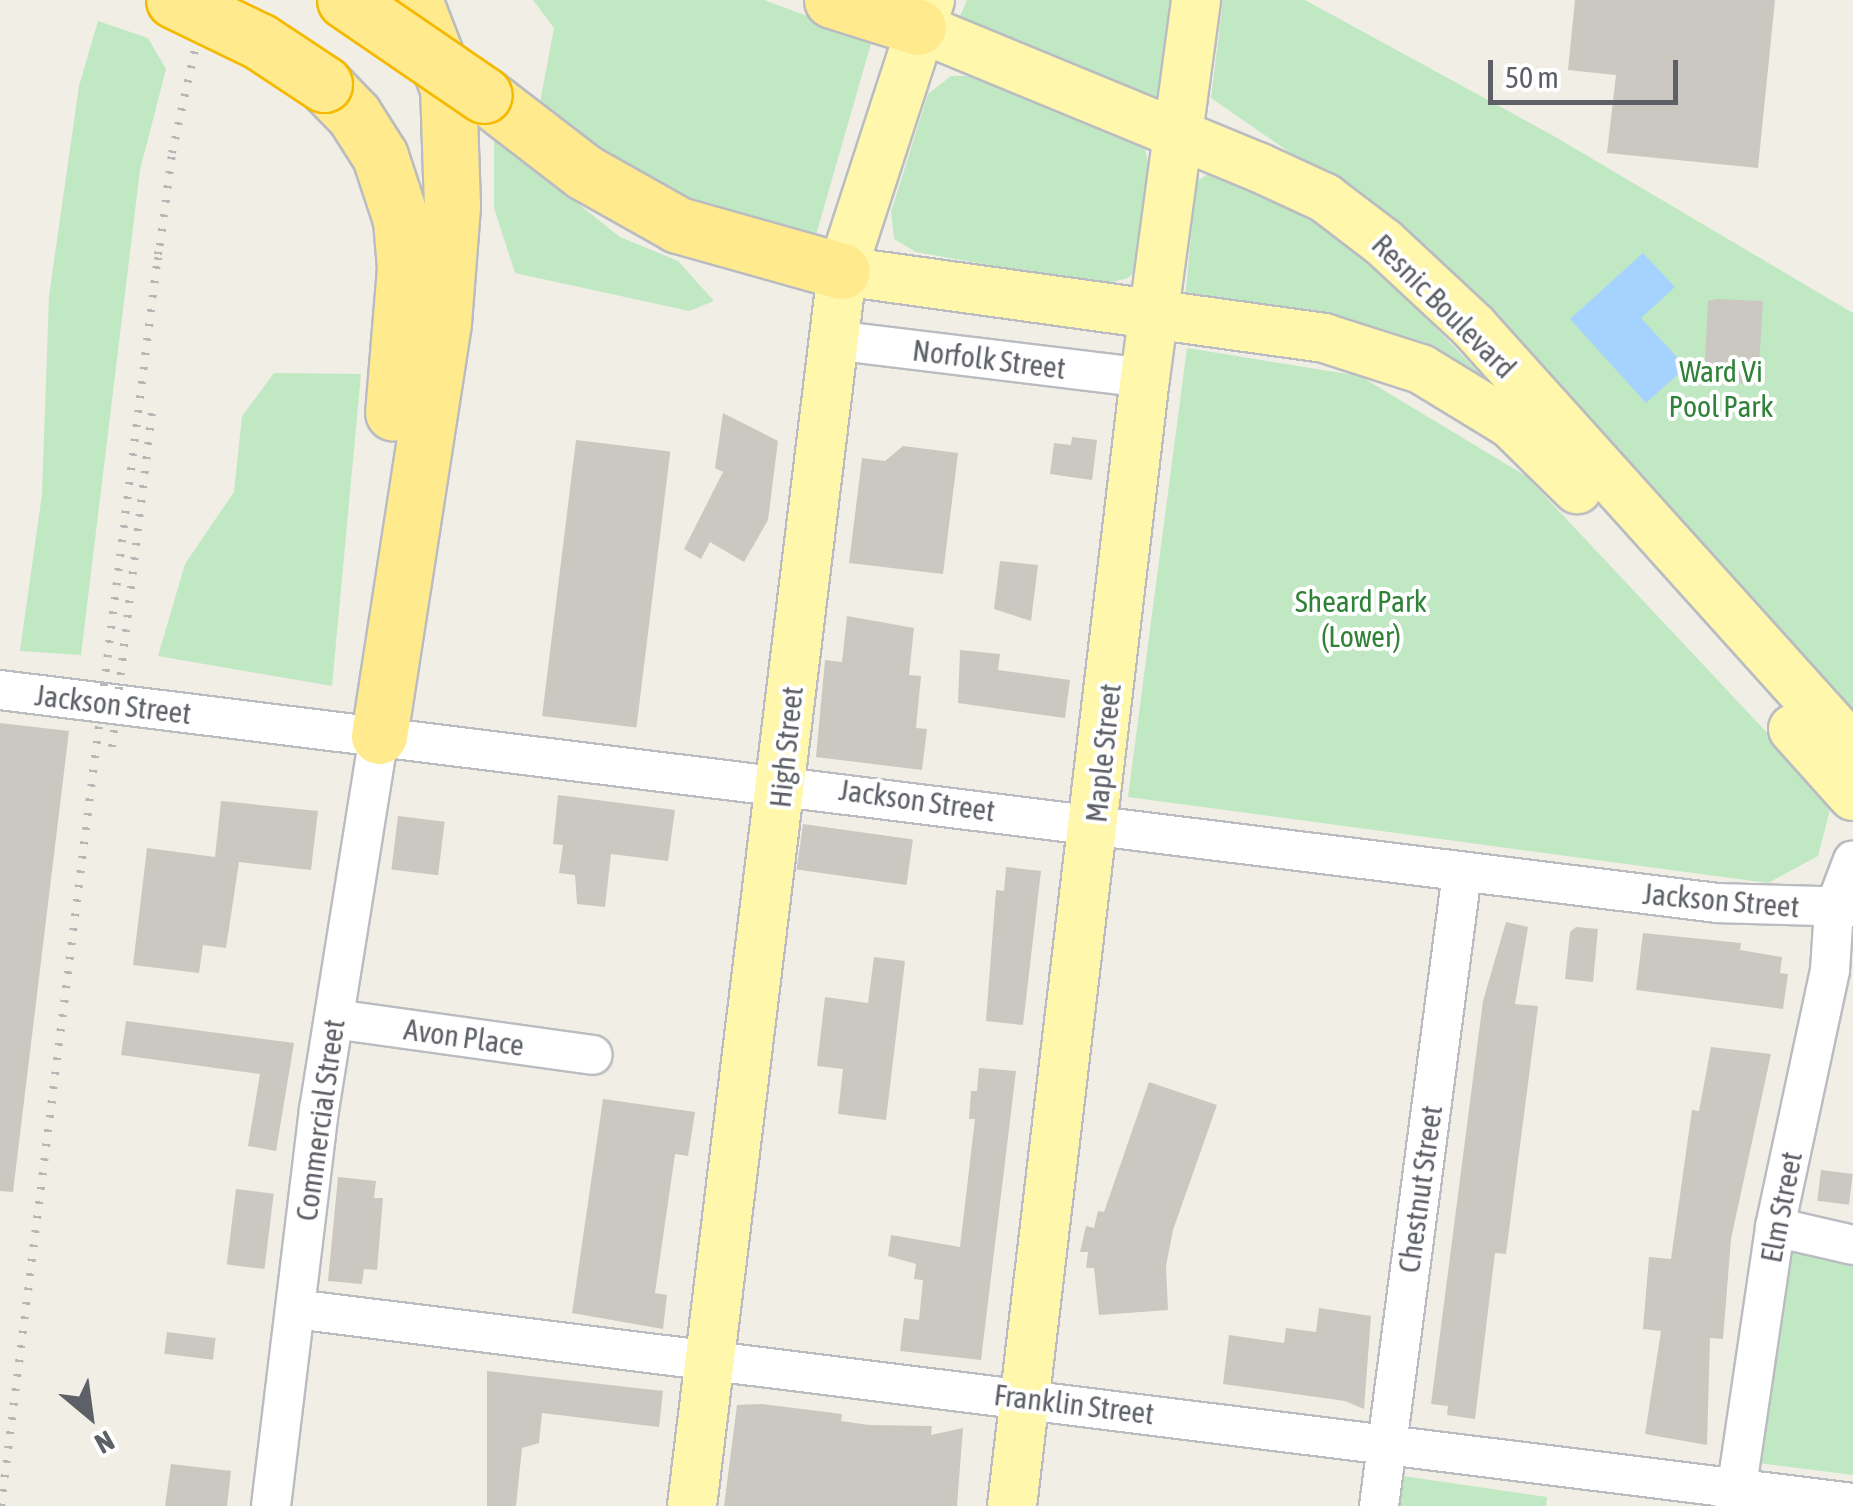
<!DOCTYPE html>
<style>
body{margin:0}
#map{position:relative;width:1853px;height:1506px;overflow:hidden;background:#f0eee5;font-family:"Asap Condensed",sans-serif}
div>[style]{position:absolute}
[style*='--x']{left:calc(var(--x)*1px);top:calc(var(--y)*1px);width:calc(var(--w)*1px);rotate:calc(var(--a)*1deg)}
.green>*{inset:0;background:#c0e9c3}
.water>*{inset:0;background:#a6d2ff}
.building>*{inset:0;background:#cbc8c2;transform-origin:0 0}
.roads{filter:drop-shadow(2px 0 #babcc1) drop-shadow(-2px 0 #babcc1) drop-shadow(0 2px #babcc1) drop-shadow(0 -2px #babcc1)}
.minor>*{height:38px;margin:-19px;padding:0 19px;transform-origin:19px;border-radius:19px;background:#fff}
.major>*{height:48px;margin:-24px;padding:0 24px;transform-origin:24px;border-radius:24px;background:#fff7ab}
.highway>*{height:55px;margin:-27.5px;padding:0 27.5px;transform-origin:27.5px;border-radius:27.5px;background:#ffea8d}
.rail>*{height:8px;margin-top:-4px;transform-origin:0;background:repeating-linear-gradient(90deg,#b6b7b7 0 2.5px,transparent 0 14.5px)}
.bridges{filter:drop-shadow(2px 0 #f5b900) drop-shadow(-2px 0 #f5b900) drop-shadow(0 2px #f5b900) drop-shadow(0 -2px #f5b900)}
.highway-bridge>*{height:55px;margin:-27.5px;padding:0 27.5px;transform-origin:27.5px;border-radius:27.5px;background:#ffea8d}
span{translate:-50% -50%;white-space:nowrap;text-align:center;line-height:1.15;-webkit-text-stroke:8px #fff;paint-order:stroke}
.street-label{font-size:30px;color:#5d6066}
.park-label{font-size:30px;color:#308239}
.north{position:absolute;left:40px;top:1366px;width:100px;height:100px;-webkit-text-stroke:8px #fff;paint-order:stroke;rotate:151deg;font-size:28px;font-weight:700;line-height:40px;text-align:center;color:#5d6066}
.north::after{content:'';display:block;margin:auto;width:35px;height:45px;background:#5d6066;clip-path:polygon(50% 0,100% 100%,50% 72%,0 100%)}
.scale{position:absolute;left:1488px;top:60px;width:190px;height:45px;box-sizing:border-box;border:5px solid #5d6066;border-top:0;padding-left:12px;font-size:30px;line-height:35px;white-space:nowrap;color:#5d6066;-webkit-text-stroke:8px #fff;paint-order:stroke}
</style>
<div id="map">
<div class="green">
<i style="clip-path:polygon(533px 0,764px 0,872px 40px,816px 235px,675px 202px,537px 118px,554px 28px)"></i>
<i style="clip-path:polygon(967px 0,1171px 0,1157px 109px,954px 30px)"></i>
<i style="clip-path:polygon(1223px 0,1305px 0,1552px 135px,1853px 313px,1853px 729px,1399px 228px,1211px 98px)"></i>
<i style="clip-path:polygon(98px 21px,148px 38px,166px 69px,140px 170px,81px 655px,20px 651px,42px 494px,49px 296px,79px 86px)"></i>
<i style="clip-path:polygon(951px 76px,969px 76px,1145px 149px,1150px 172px,1138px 268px,1128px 278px,1101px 285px,916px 252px,894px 239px,891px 212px,928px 94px)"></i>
<i style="clip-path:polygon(494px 137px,620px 237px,678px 261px,714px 301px,689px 311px,515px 273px,494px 208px)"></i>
<i style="clip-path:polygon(1208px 174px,1279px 198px,1358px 248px,1492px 386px,1185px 299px,1196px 182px)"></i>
<i style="clip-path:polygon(1187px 348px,1360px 376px,1526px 476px,1832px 802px,1818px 856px,1768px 883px,1128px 797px)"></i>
<i style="clip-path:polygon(274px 373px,361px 374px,332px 686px,158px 656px,185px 564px,234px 492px,242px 416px)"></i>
<i style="clip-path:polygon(1787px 1244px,1853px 1257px,1853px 1475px,1758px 1463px)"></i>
<i style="clip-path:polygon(1403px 1476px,1547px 1497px,1546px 1506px,1398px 1506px)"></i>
</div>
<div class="water">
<i style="clip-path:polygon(1643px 253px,1675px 287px,1641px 318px,1686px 367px,1646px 403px,1570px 319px)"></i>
</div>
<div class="building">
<i style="clip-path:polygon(1575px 0,1775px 0,1758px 168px,1607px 153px,1616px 75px,1568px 70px)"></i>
<i style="clip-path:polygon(1717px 299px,1763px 301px,1758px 384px,1704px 382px,1708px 301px)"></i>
<i style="clip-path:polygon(723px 413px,778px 441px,768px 520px,744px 562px,710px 542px,701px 559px,684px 549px,723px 472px,715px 468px)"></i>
<i style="clip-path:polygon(1072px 437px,1097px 440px,1092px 480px,1050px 474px,1054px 443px,1071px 445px)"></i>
<i style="left:576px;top:440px;width:95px;height:278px;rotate:7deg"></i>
<i style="clip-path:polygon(903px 446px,958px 453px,943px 574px,849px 563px,862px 458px,885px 461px)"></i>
<i style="clip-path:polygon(1000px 561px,1038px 565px,1031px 621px,994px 609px)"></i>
<i style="clip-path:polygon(847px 616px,914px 628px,909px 675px,921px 676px,916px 728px,927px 729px,922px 770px,816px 757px,825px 660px,842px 662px)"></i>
<i style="clip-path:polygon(960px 650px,1000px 654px,998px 670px,1070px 680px,1065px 718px,958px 703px)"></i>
<i style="clip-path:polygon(0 723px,69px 731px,13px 1192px,0 1191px)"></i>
<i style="clip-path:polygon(558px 795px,675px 810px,668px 861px,611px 854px,605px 907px,577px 904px,575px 875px,559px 873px,563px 845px,553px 844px)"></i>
<i style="clip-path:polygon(221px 801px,318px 811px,311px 870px,239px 862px,226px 948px,203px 945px,199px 973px,133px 965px,147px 848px,215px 857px)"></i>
<i style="left:398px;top:816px;width:47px;height:54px;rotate:7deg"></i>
<i style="left:803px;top:824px;width:111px;height:46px;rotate:8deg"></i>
<i style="clip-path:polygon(1006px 867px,1041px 871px,1023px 1025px,986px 1021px,996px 890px,1004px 891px)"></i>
<i style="clip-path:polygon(1506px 922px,1528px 927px,1515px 1004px,1538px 1006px,1506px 1254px,1495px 1253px,1475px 1419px,1447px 1415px,1448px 1406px,1431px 1404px,1483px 1001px)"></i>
<i style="clip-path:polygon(1576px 927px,1598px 929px,1593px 982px,1565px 979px,1570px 932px)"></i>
<i style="clip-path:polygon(1643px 933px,1741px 943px,1740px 950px,1782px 957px,1780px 973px,1788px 974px,1783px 1009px,1636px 990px)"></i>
<i style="clip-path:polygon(874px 957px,905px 961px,886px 1120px,838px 1114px,843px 1069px,817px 1066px,825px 997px,868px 1003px)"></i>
<i style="clip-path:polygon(126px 1021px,294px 1043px,276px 1151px,248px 1146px,260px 1074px,121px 1055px)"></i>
<i style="clip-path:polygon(1711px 1047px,1771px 1054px,1731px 1239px,1723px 1339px,1710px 1338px,1707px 1445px,1645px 1434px,1661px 1331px,1643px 1329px,1649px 1257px,1671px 1259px,1692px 1110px,1699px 1111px)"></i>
<i style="clip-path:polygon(979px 1068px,1016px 1071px,981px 1360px,900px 1351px,904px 1318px,919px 1320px,923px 1280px,914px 1279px,916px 1264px,888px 1256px,891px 1235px,960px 1247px,975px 1119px,969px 1119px,971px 1091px,977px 1091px)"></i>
<i style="clip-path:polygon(1149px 1082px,1217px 1105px,1173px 1230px,1166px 1266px,1168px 1310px,1099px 1315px,1094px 1268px,1086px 1268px,1088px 1252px,1080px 1252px,1086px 1226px,1094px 1228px,1098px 1211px,1104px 1212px)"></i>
<i style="clip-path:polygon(603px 1099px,695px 1112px,688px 1156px,675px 1154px,655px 1293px,667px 1295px,663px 1329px,572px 1313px)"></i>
<i style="left:1821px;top:1170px;width:32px;height:31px;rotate:7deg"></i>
<i style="clip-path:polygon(338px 1177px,376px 1181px,374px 1198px,383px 1198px,377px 1270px,364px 1269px,362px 1284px,328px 1281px)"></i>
<i style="left:236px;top:1189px;width:38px;height:76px;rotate:7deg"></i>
<i style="clip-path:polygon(1319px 1308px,1371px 1316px,1364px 1409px,1345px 1401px,1223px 1384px,1229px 1335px,1284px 1343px,1286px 1328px,1316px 1332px)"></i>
<i style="left:167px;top:1332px;width:49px;height:22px;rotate:7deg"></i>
<i style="clip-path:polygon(487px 1371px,663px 1391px,659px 1427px,542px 1413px,539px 1443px,522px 1448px,516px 1506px,487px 1506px)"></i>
<i style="clip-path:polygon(761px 1404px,842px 1414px,841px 1421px,869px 1425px,932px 1426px,931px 1435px,963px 1428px,957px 1506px,724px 1506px,737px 1405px)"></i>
<i style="clip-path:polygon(171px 1464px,231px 1471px,227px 1506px,165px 1506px)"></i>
</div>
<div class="roads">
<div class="minor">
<i style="--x:832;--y:340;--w:315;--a:6.9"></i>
<i style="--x:0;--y:690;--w:1730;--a:7.07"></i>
<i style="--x:1717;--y:903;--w:136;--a:1.7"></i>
<i style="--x:334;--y:1019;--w:261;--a:7.9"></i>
<i style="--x:1775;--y:1227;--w:80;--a:13"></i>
<i style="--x:295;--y:1309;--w:1570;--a:7.1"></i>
<i style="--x:271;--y:1506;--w:399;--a:-83.1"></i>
<i style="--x:319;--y:1110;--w:379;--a:-80.9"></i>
<i style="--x:1379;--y:1506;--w:638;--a:-82.53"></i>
<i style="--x:1734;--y:1506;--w:282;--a:-81.6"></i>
<i style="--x:1775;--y:1227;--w:263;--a:-77.9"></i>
<i style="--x:1830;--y:970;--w:60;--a:-86.2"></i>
<i style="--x:1834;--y:910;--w:53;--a:-69.2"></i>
</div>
<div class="major">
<i style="--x:918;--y:27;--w:368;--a:22.4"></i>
<i style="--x:1258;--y:167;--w:74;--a:24.8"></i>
<i style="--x:1325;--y:198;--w:74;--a:37.3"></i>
<i style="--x:1384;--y:243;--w:122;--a:43"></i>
<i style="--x:1473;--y:326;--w:568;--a:48"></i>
<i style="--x:842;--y:271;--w:487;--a:7.9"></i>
<i style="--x:1324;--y:338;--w:102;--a:17.7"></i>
<i style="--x:1421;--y:369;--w:105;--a:31.4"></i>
<i style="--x:1511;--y:424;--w:93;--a:44.6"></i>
<i style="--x:1793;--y:729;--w:90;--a:48.2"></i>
<i style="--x:692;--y:1506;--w:1244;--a:-83.07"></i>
<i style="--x:842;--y:271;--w:285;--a:-72"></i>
<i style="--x:1012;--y:1506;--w:1136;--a:-83.28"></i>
<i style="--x:1145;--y:378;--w:381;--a:-82.3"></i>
</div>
<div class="highway">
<i style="--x:832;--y:0;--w:90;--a:17.4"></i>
<i style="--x:324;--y:84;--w:43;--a:45.9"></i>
<i style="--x:354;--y:115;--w:49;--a:57.6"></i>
<i style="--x:380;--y:156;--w:67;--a:71.8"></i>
<i style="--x:401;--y:220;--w:48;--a:85.2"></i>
<i style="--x:405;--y:268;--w:145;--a:94.7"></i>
<i style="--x:484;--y:95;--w:126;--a:37.6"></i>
<i style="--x:584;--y:172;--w:108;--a:29.4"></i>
<i style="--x:678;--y:225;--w:170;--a:15.7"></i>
<i style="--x:379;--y:736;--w:418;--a:-81.2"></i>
<i style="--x:443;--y:323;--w:117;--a:-85.6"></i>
<i style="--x:452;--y:206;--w:118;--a:-91.9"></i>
<i style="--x:448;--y:88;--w:94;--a:-111.1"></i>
</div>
</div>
<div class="rail">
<i style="--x:158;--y:260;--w:108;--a:-82.5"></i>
<i style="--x:172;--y:153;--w:157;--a:-77.5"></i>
<i style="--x:112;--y:747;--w:344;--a:-83.2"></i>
<i style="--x:1;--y:1506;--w:1269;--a:-82.85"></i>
</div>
<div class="bridges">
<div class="highway-bridge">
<i style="--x:174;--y:0;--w:94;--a:25.8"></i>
<i style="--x:259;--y:41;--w:78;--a:33.5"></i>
<i style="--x:345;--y:0;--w:168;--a:34.4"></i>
</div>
</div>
<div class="street-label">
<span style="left:1444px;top:306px;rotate:45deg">Resnic Boulevard</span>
<span style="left:989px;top:359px;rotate:7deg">Norfolk Street</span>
<span style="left:113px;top:704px;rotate:7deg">Jackson Street</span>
<span style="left:786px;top:747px;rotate:-84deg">High Street</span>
<span style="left:1103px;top:753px;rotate:-84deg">Maple Street</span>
<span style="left:917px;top:800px;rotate:8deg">Jackson Street</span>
<span style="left:1721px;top:900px;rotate:5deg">Jackson Street</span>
<span style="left:464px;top:1037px;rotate:8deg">Avon Place</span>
<span style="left:320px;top:1120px;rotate:-82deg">Commercial Street</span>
<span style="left:1420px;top:1189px;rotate:-82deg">Chestnut Street</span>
<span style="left:1781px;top:1207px;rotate:-79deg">Elm Street</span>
<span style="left:1074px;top:1404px;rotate:7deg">Franklin Street</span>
</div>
<div class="park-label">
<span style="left:1721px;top:388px">Ward Vi<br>Pool Park</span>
<span style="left:1361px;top:618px">Sheard Park<br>(Lower)</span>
</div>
<div class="north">N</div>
<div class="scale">50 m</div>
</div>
